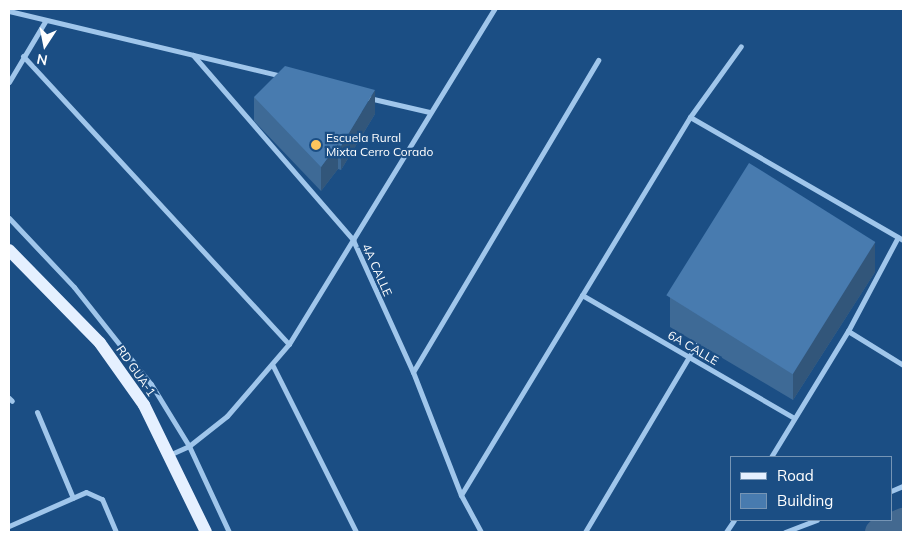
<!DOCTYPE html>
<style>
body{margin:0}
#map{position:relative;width:912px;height:541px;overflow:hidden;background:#1b4e84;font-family:Mulish,sans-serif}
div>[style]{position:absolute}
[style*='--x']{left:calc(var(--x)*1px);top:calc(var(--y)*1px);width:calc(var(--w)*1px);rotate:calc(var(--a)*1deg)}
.river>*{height:29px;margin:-14.5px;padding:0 14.5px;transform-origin:14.5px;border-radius:14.5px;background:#436990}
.service>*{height:4px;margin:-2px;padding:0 2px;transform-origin:2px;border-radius:2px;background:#a0c6eb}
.minor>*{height:5px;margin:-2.5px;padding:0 2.5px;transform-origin:2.5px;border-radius:2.5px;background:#a0c6eb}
.primary>*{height:12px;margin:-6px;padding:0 6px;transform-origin:6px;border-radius:6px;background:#e5f0ff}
.wall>*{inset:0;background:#3e6a96}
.shaded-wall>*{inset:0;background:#32567a}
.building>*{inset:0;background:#487baf;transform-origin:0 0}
.dots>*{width:14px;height:14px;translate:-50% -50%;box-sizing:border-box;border:2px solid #1b4e84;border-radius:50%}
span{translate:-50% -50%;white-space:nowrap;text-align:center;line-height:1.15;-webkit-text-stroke:4.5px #1b4e84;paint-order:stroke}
.poi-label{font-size:12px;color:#fff}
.left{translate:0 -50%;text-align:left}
.street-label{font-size:12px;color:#fff}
.frame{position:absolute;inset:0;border:10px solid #fff;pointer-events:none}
.legend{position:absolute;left:730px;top:456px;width:162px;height:65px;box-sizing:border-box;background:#1b4e84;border:1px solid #7695b5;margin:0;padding:6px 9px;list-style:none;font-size:15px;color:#fff}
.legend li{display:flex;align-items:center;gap:10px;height:25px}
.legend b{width:25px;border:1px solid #7695b5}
.north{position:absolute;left:20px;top:20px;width:50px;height:50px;-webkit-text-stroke:4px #1b4e84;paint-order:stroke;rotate:191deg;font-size:14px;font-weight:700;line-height:20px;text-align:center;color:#fff}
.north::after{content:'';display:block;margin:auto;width:18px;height:22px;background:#fff;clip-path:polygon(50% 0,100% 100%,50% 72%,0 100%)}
</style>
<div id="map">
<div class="river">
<i style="--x:879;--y:532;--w:26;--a:-23"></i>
</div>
<div class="service">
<i style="--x:689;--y:357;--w:21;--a:-55"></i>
</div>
<div class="minor">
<i style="--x:9;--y:11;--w:280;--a:13.4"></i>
<i style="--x:193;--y:55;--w:245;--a:49.1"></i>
<i style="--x:353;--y:240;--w:145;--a:65.6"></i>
<i style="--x:413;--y:372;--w:132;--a:68.7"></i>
<i style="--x:461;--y:495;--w:42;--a:61.6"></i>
<i style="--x:23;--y:56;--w:392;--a:47.3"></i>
<i style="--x:9;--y:82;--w:72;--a:-59.2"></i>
<i style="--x:369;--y:98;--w:62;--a:13.1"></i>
<i style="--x:690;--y:117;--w:246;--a:30"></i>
<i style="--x:9;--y:218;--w:95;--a:46.7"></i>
<i style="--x:74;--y:287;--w:124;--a:51.6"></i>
<i style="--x:151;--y:384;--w:73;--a:58.5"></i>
<i style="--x:189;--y:446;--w:95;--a:65.1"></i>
<i style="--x:582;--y:295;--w:245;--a:30.1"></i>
<i style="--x:848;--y:331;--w:65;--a:31.7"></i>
<i style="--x:273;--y:366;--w:186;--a:63.4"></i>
<i style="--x:413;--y:372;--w:363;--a:-59.3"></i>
<i style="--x:9;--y:398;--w:4;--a:45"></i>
<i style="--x:37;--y:412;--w:93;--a:67.3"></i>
<i style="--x:169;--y:455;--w:22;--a:-24"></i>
<i style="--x:189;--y:446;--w:48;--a:-38.3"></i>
<i style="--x:227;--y:416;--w:95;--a:-49.3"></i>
<i style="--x:289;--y:344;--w:393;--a:-58.5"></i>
<i style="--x:771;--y:457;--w:148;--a:-58.6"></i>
<i style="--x:848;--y:331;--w:106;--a:-62"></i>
<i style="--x:891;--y:491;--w:13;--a:-23"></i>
<i style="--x:461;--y:495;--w:442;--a:-58.8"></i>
<i style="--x:690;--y:117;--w:87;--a:-54.3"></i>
<i style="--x:9;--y:526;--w:84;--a:-23.8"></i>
<i style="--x:86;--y:492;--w:17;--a:24"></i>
<i style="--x:102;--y:499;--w:36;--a:67"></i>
<i style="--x:585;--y:532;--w:204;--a:-59.3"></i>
<i style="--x:726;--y:532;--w:14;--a:-56"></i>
<i style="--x:785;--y:532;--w:34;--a:-21"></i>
</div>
<div class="primary">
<i style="--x:9;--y:250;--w:130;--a:45.6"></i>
<i style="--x:100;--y:343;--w:76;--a:54.6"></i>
<i style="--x:144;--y:405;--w:141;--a:64"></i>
</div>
<div class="wall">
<i style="clip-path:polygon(254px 97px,375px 114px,341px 170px,338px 169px,321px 191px,254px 121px)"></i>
<i style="clip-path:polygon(875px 272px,793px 400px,670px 327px,670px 297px)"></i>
</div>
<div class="shaded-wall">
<i style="clip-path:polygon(375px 90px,375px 114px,341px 170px,341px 146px)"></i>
<i style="clip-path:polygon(338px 144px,338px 169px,321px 191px,321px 167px)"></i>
<i style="clip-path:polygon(875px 242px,875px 272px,793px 400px,793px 370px)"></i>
</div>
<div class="building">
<i style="clip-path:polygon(285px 66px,375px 90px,341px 146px,338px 144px,321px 167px,254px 97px)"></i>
<i style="left:749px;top:163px;width:149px;height:156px;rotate:32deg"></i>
</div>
<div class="dots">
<i style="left:316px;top:145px;background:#fdc65d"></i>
</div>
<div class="poi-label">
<span class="left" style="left:326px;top:145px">Escuela Rural<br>Mixta Cerro Corado</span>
</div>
<div class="street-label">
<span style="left:377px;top:270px;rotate:66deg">4A CALLE</span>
<span style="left:693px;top:348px;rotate:30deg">6A CALLE</span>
<span style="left:136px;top:371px;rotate:55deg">RD GUA-1</span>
</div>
<div class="frame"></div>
<ul class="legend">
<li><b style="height:6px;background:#e5f0ff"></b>Road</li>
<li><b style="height:14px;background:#487baf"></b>Building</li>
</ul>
<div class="north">N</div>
</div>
